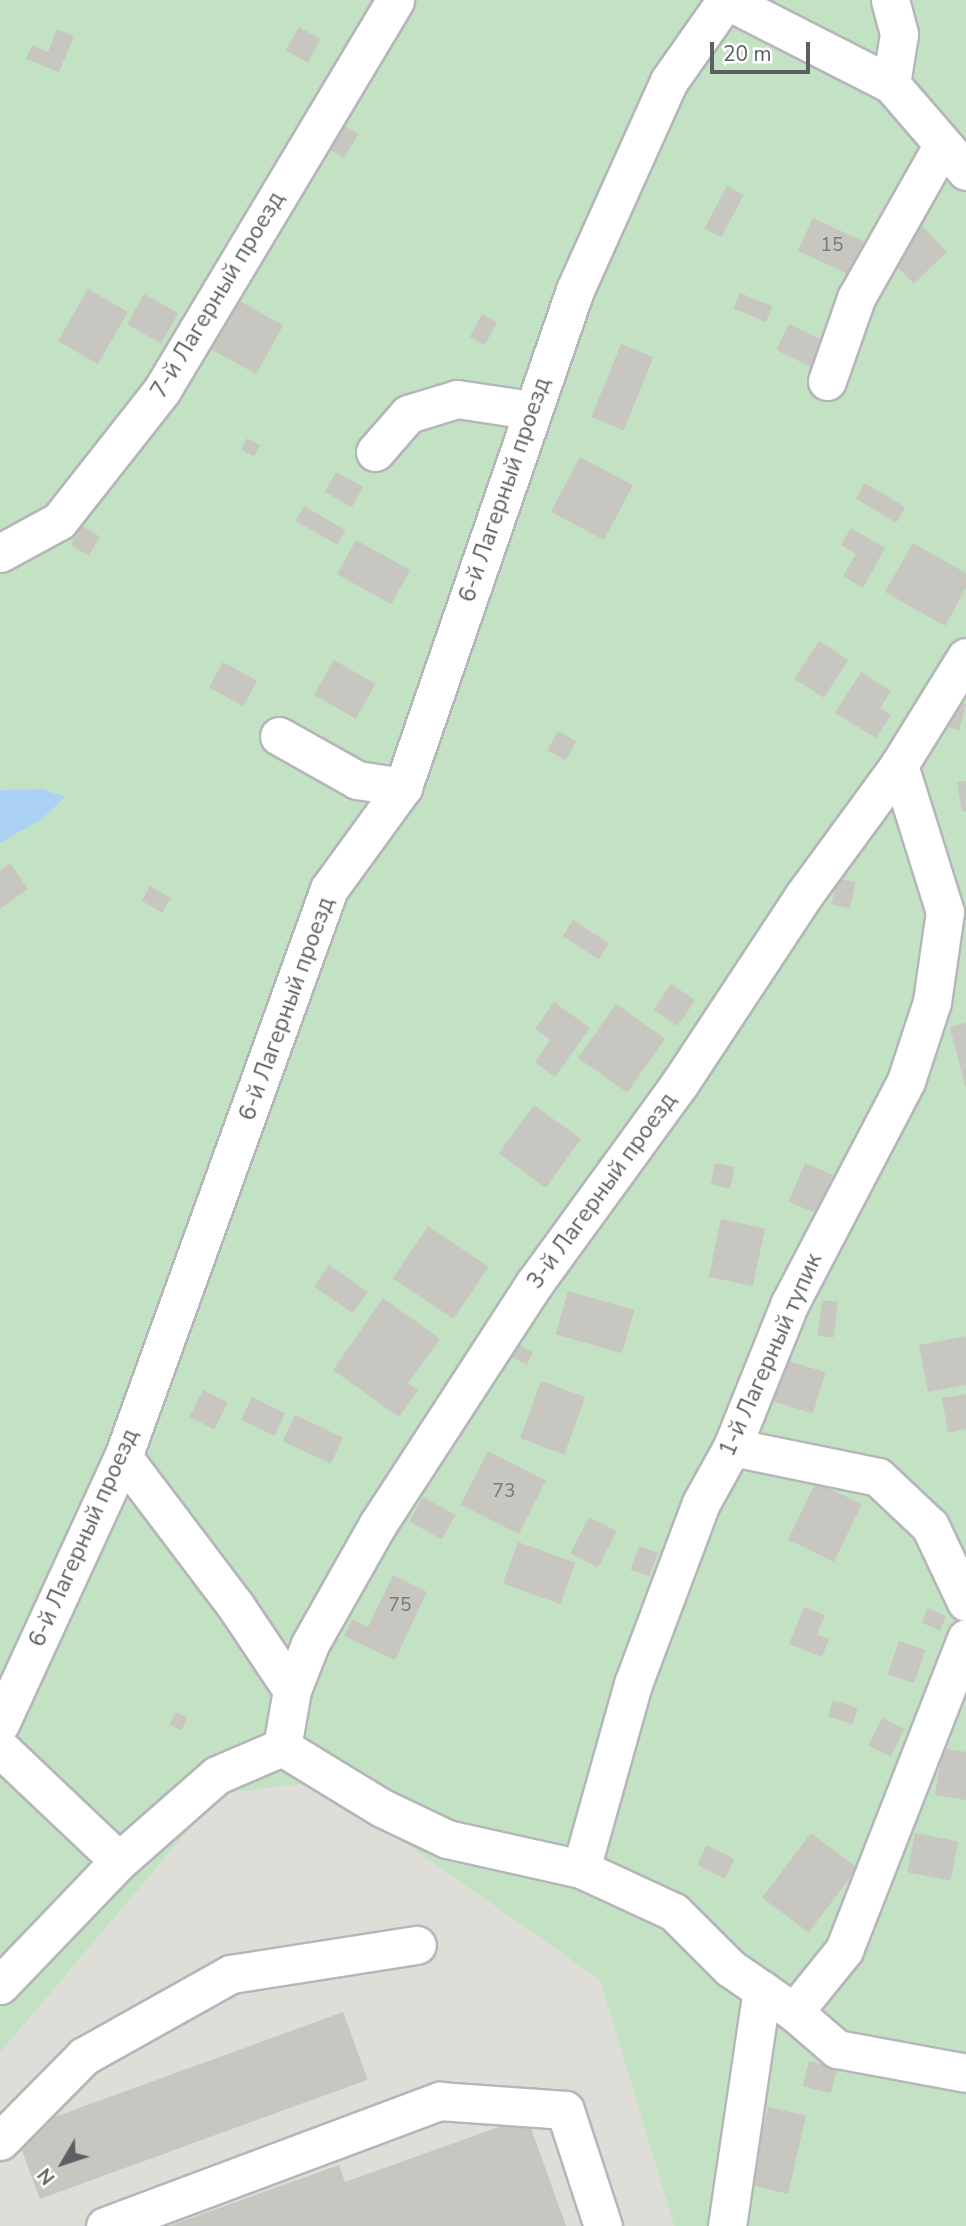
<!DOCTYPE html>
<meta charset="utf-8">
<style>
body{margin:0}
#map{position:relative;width:966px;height:2226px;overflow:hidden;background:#edebe4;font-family:"Nunito Sans",sans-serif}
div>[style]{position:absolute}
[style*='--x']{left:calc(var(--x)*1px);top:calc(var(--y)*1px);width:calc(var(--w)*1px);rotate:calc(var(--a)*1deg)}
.industrial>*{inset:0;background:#deddd8}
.green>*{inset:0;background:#c3e2c4}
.water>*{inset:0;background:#abd2f5}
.building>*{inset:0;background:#c8c6c0;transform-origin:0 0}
.roads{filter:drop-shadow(2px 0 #b4b6b9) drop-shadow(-2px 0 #b4b6b9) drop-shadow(0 2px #b4b6b9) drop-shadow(0 -2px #b4b6b9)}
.minor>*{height:37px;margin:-18.5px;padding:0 18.5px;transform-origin:18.5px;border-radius:18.5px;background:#fff}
span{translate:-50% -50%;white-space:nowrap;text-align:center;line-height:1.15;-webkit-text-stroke:6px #fff;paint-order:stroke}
.number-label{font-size:19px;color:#77797a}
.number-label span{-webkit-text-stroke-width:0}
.street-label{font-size:23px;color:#5c5f63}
.north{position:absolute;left:28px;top:2128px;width:70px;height:70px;-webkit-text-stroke:5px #fff;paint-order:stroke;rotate:231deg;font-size:19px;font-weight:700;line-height:28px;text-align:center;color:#5c5f63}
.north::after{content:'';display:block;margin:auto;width:24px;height:32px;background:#5c5f63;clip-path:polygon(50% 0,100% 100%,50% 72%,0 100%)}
.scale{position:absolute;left:710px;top:42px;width:100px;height:32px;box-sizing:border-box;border:4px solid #5c5f63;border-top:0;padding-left:9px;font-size:21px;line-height:24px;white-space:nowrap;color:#5c5f63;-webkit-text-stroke:5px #fff;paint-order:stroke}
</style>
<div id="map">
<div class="industrial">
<i style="clip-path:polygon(318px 1782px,600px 1980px,674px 2226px,0 2226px,0 2053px,219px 1794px)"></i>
</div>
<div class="green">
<i style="clip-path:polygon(0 0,966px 0,966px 2226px,674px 2226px,600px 1980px,318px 1782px,219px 1794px,0 2053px)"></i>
</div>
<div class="water">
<i style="clip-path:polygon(42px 789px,65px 797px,42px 819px,0 843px,0 790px)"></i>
</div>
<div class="building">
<i style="left:299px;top:27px;width:25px;height:27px;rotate:29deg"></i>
<i style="clip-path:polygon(57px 29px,74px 36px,59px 72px,26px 59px,32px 45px,48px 52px)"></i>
<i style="left:332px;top:118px;width:31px;height:28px;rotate:31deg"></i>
<i style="left:727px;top:186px;width:19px;height:48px;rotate:28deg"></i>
<i style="left:813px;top:218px;width:57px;height:36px;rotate:25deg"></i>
<i style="left:919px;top:223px;width:40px;height:46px;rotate:46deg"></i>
<i style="left:88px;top:289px;width:46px;height:60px;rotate:30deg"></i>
<i style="left:740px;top:293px;width:35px;height:17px;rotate:22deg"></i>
<i style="left:144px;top:294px;width:39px;height:35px;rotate:29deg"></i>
<i style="left:236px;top:299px;width:54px;height:56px;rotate:29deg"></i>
<i style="left:482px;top:314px;width:17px;height:26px;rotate:28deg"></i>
<i style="left:789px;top:324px;width:41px;height:29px;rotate:26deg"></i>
<i style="left:621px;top:344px;width:35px;height:79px;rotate:22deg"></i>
<i style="left:247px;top:438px;width:15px;height:13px;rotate:28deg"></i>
<i style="left:580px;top:457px;width:60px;height:62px;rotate:28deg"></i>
<i style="left:336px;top:472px;width:31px;height:23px;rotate:29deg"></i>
<i style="left:865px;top:483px;width:47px;height:18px;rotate:31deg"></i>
<i style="left:304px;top:506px;width:48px;height:17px;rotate:30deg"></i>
<i style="left:82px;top:526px;width:21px;height:22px;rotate:31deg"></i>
<i style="clip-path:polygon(851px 528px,885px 548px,863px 588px,843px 576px,856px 554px,841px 545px)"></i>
<i style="left:356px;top:540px;width:62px;height:39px;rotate:29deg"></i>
<i style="clip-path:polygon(913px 543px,966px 573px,966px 588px,945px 626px,885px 592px)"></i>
<i style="left:819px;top:641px;width:35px;height:45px;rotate:33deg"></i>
<i style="left:334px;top:660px;width:48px;height:40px;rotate:30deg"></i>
<i style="left:223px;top:662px;width:39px;height:29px;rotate:29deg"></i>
<i style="clip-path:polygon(861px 672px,891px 691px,880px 708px,891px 715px,876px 738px,835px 713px)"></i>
<i style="clip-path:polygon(955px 700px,966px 704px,959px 731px,944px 725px)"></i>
<i style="left:558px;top:731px;width:21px;height:22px;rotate:29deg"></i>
<i style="clip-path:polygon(966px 781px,966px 811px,962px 812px,957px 782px)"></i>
<i style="clip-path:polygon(10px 863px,28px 889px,0 909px,0 871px)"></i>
<i style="left:837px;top:878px;width:19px;height:27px;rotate:12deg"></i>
<i style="left:150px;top:886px;width:24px;height:17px;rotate:30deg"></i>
<i style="left:573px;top:920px;width:43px;height:19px;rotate:33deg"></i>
<i style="left:671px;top:984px;width:29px;height:31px;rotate:34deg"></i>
<i style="clip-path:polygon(554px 1002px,590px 1028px,555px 1077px,535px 1062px,550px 1040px,535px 1029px)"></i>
<i style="left:616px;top:1004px;width:60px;height:66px;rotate:35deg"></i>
<i style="clip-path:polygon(966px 1023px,966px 1086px,965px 1086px,950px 1027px)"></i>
<i style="left:534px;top:1105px;width:58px;height:60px;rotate:36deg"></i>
<i style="left:715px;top:1163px;width:20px;height:22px;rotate:11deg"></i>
<i style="left:805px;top:1163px;width:30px;height:42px;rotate:23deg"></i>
<i style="left:721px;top:1219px;width:45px;height:59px;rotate:12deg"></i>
<i style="left:428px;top:1226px;width:73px;height:63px;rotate:34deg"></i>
<i style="left:329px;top:1265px;width:47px;height:26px;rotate:35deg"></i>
<i style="left:568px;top:1291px;width:69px;height:45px;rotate:16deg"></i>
<i style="clip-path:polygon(383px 1298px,440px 1339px,408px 1383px,418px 1390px,399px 1417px,333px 1370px)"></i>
<i style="left:822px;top:1300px;width:16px;height:36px;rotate:7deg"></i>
<i style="clip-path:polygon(966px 1336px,966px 1385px,928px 1392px,919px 1345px)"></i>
<i style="left:509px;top:1340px;width:27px;height:14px;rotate:27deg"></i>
<i style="left:772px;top:1356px;width:56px;height:43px;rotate:17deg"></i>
<i style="left:541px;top:1381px;width:47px;height:61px;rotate:20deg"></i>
<i style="left:203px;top:1390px;width:28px;height:30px;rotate:27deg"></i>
<i style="clip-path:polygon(966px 1394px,966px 1429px,948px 1433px,942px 1398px)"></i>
<i style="left:252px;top:1397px;width:37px;height:25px;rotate:26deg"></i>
<i style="left:295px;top:1415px;width:53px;height:29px;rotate:25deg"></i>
<i style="left:488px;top:1451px;width:65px;height:60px;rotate:27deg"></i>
<i style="left:816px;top:1482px;width:51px;height:64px;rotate:26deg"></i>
<i style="left:423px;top:1497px;width:37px;height:28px;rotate:29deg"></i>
<i style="left:589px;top:1517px;width:31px;height:41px;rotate:27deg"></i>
<i style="left:518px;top:1542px;width:61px;height:44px;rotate:20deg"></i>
<i style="left:639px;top:1546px;width:20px;height:25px;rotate:20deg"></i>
<i style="clip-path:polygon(393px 1575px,427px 1592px,395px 1660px,344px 1636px,352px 1619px,368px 1627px)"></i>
<i style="clip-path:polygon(804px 1607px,825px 1615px,817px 1634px,829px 1639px,822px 1657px,789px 1644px)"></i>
<i style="left:928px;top:1608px;width:20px;height:16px;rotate:24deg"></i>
<i style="left:899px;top:1641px;width:28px;height:35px;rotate:19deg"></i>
<i style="left:833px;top:1700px;width:26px;height:17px;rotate:18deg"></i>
<i style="left:176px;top:1712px;width:13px;height:14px;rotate:27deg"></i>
<i style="left:882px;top:1718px;width:25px;height:31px;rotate:26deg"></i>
<i style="clip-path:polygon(943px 1748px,966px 1752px,966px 1800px,935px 1795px)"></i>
<i style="left:811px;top:1833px;width:58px;height:81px;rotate:37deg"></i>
<i style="left:915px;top:1833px;width:44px;height:40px;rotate:11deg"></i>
<i style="left:707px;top:1845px;width:31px;height:22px;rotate:27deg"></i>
<i style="left:343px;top:2012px;width:72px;height:349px;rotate:70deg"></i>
<i style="left:809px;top:2061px;width:29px;height:26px;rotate:14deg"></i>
<i style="left:768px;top:2107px;width:39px;height:80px;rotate:13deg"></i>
<i style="clip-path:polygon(527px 2117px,566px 2226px,169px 2226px,339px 2165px,345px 2182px)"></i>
</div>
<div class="roads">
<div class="minor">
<i style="--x:890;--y:0;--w:35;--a:75"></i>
<i style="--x:899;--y:34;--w:51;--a:99.1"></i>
<i style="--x:891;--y:84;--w:115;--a:49.2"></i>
<i style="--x:827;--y:381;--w:88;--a:-70.7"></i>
<i style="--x:856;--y:298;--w:175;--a:-60.5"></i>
<i style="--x:375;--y:452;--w:50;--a:-49"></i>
<i style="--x:408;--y:414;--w:51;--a:-17"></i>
<i style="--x:457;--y:399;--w:75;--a:8.5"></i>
<i style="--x:0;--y:553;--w:67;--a:-28.5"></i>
<i style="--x:59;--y:521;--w:167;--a:-51.8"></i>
<i style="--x:162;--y:390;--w:454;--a:-59.1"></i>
<i style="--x:279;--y:736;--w:90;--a:29.4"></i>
<i style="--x:357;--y:780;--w:47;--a:8.7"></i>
<i style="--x:732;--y:1447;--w:149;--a:11.6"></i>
<i style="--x:878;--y:1477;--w:71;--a:43.3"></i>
<i style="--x:930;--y:1526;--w:84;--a:64.7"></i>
<i style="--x:123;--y:1457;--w:186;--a:52.9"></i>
<i style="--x:235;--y:1605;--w:102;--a:56.2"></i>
<i style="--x:0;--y:1724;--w:294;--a:-65.3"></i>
<i style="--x:123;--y:1457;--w:604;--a:-70.07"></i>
<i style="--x:329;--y:889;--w:126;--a:-54"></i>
<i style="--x:403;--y:787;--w:526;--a:-70.91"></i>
<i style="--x:575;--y:290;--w:229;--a:-65.8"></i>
<i style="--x:669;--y:81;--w:99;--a:-54.9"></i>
<i style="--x:726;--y:0;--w:185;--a:27"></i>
<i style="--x:282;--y:1747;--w:58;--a:-80"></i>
<i style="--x:292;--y:1690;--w:49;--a:-68.6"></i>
<i style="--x:310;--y:1644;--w:138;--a:-60.5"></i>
<i style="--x:378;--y:1524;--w:286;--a:-57"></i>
<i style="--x:534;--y:1284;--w:248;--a:-54"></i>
<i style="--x:680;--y:1083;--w:225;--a:-56.6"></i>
<i style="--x:804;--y:895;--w:161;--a:-53.8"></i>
<i style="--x:899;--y:765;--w:127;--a:-58.2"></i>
<i style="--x:0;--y:1748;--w:164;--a:43.5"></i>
<i style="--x:581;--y:1869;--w:192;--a:-74.3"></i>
<i style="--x:633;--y:1684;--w:193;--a:-69.4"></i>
<i style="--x:701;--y:1503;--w:64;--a:-61"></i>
<i style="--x:732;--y:1447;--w:155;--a:-68.1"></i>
<i style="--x:790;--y:1303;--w:250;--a:-62.4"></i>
<i style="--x:906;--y:1081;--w:83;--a:-71.8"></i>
<i style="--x:932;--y:1002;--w:91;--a:-81.8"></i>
<i style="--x:945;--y:912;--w:154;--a:-107.4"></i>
<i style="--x:0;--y:1985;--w:172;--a:-46.2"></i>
<i style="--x:119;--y:1861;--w:130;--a:-41.3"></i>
<i style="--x:217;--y:1775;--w:71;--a:-23.3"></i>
<i style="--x:282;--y:1747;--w:117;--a:31.4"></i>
<i style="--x:382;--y:1808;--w:72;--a:25.5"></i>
<i style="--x:447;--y:1839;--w:137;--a:12.6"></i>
<i style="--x:581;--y:1869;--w:102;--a:24.8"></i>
<i style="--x:674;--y:1912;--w:79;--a:45"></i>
<i style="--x:730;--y:1968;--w:78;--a:34.5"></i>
<i style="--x:794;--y:2012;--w:57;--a:40.7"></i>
<i style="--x:837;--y:2049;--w:131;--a:10.5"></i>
<i style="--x:794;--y:2012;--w:80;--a:-51.1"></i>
<i style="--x:844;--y:1950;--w:335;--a:-68.6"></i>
<i style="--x:0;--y:2141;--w:120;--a:-45.3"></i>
<i style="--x:84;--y:2056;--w:168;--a:-29.2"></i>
<i style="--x:231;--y:1974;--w:188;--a:-8.9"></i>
<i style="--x:105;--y:2226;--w:358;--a:-20.5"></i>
<i style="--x:440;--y:2101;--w:125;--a:4.1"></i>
<i style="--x:565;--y:2110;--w:122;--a:71.9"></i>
<i style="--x:727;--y:2226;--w:239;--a:-81.6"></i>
</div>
</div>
<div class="number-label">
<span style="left:832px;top:246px">15</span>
<span style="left:504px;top:1492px">73</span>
<span style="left:400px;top:1606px">75</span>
</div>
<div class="street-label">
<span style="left:218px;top:295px;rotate:-59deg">7-й Лагерный проезд</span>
<span style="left:505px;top:490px;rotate:-71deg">6-й Лагерный проезд</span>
<span style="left:287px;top:1009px;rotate:-70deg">6-й Лагерный проезд</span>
<span style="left:602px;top:1191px;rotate:-54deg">3-й Лагерный проезд</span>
<span style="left:771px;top:1355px;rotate:-66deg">1-й Лагерный тупик</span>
<span style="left:84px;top:1538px;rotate:-66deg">6-й Лагерный проезд</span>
</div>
<div class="north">N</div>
<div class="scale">20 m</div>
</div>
